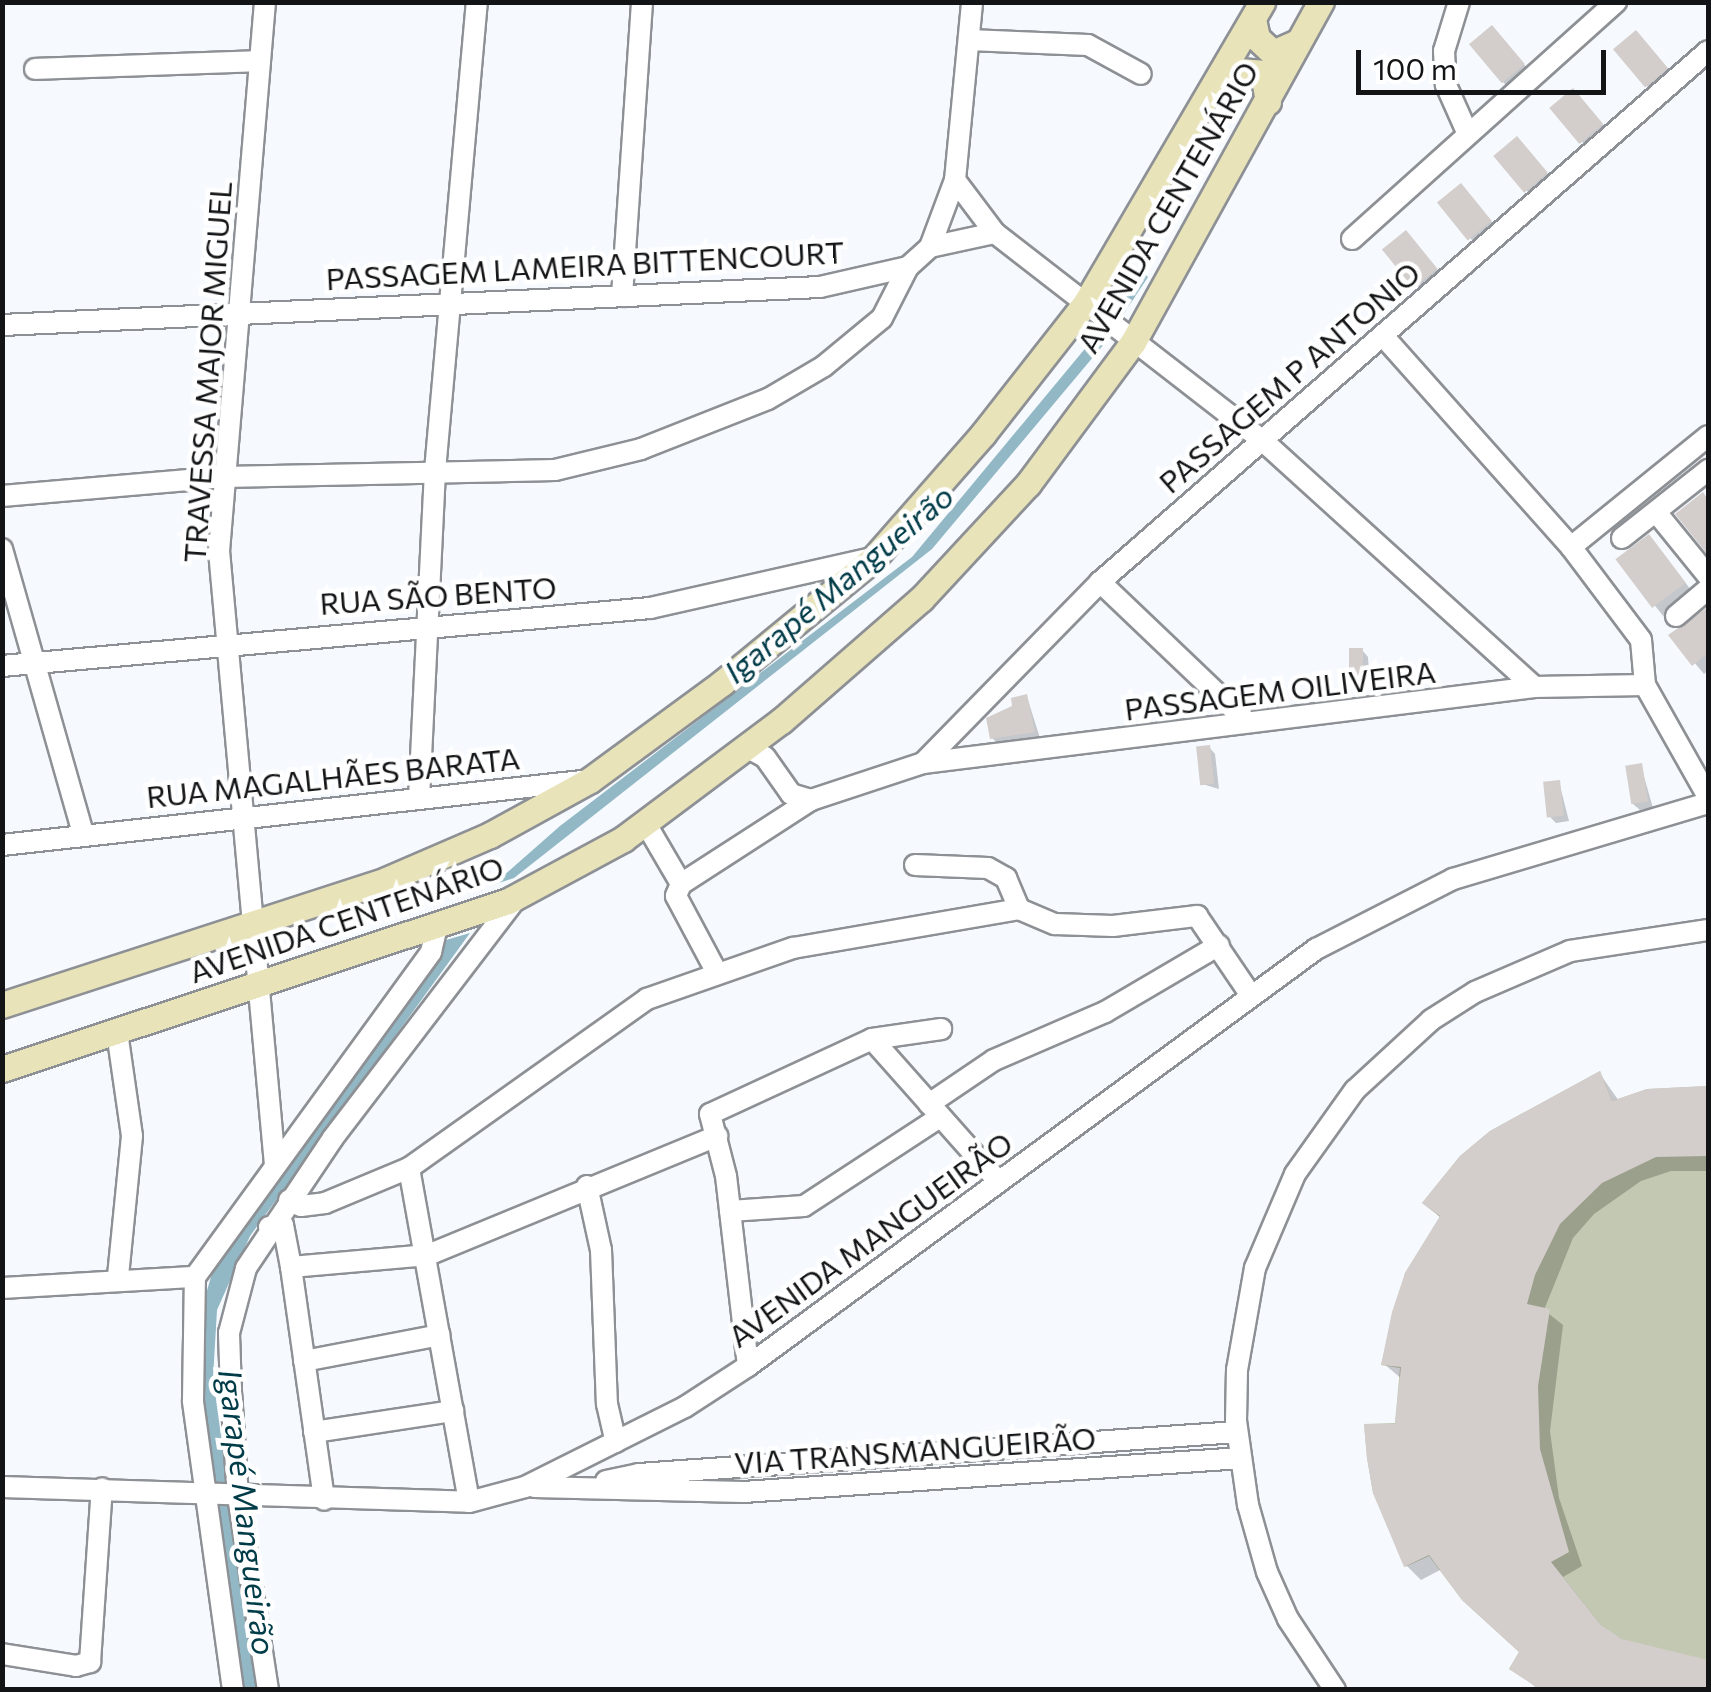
<!DOCTYPE html>
<meta charset="utf-8">
<style>
body{margin:0}
#map{position:relative;width:1711px;height:1692px;overflow:hidden;background:#f6f9fe;font-family:Commissioner,sans-serif}
div>[style]{position:absolute}
[style*='--x']{left:calc(var(--x)*1px);top:calc(var(--y)*1px);width:calc(var(--w)*1px);rotate:calc(var(--a)*1deg)}
.green>*{inset:0;background:#c2c8b1}
.water>*{inset:0;background:#91b8c4}
.shadow>*{inset:0;background:#0003}
.building>*{inset:0;background:#d3cecb;transform-origin:0 0}
.roads{filter:drop-shadow(2px 0 #8d9094) drop-shadow(-2px 0 #8d9094) drop-shadow(0 2px #8d9094) drop-shadow(0 -2px #8d9094)}
.minor>*{height:20px;margin:-10px;padding:0 10px;transform-origin:10px;border-radius:10px;background:#fff}
.major>*{height:25px;margin:-12.5px;padding:0 12.5px;transform-origin:12.5px;border-radius:12.5px;background:#e8e3b9}
span{translate:-50% -50%;white-space:nowrap;text-align:center;line-height:1.15;-webkit-text-stroke:9px #fff;paint-order:stroke}
.street-label{font-size:30px;color:#131416}
.water-label{font-size:32px;color:#003b48;font-style:italic}
.frame{position:absolute;inset:0;border:5px solid #131416;pointer-events:none}
.scale{position:absolute;left:1356px;top:50px;width:250px;height:45px;box-sizing:border-box;border:5px solid #131416;border-top:0;padding-left:12px;font-size:30px;line-height:35px;white-space:nowrap;color:#131416;-webkit-text-stroke:8px #fff;paint-order:stroke}
</style>
<div id="map">
<div class="green">
<i style="clip-path:polygon(1600px 1071px,1612px 1101px,1647px 1089px,1708px 1086px,1708px 1689px,1541px 1689px,1509px 1669px,1519px 1652px,1462px 1600px,1429px 1556px,1405px 1567px,1373px 1493px,1367px 1458px,1364px 1424px,1395px 1423px,1400px 1368px,1381px 1365px,1405px 1273px,1440px 1217px,1422px 1203px,1460px 1156px,1490px 1131px)"></i>
</div>
<div class="water">
<i style="clip-path:polygon(1141px 269px,1148px 277px,1104px 344px,932px 549px,514px 878px,493px 885px,560px 826px,912px 557px,1098px 333px)"></i>
<i style="clip-path:polygon(470px 933px,250px 1236px,217px 1310px,213px 1378px,256px 1689px,242px 1689px,202px 1396px,204px 1301px,215px 1263px,446px 940px)"></i>
</div>
<div class="shadow">
<i style="clip-path:polygon(1502px 39px,1533px 75px,1513px 92px,1503px 82px)"></i>
<i style="clip-path:polygon(1646px 44px,1676px 79px,1657px 96px,1647px 86px)"></i>
<i style="clip-path:polygon(1583px 101px,1612px 136px,1593px 152px,1582px 142px)"></i>
<i style="clip-path:polygon(1527px 149px,1556px 184px,1537px 201px,1527px 191px)"></i>
<i style="clip-path:polygon(1471px 197px,1501px 233px,1481px 249px,1471px 239px)"></i>
<i style="clip-path:polygon(1416px 244px,1446px 280px,1427px 297px,1386px 250px)"></i>
<i style="clip-path:polygon(1659px 548px,1694px 594px,1664px 617px,1617px 558px)"></i>
<i style="clip-path:polygon(1708px 608px,1708px 671px,1704px 674px,1672px 636px)"></i>
<i style="clip-path:polygon(1362px 650px,1368px 657px,1370px 689px,1353px 683px)"></i>
<i style="clip-path:polygon(1027px 697px,1040px 738px,999px 744px,992px 738px)"></i>
<i style="clip-path:polygon(1209px 747px,1215px 754px,1219px 789px,1202px 784px)"></i>
<i style="clip-path:polygon(1641px 766px,1653px 808px,1640px 810px,1633px 804px)"></i>
<i style="clip-path:polygon(1559px 782px,1569px 821px,1556px 823px,1549px 816px)"></i>
<i style="clip-path:polygon(1600px 1074px,1619px 1101px,1647px 1092px,1708px 1090px,1708px 1171px,1671px 1171px,1641px 1181px,1594px 1214px,1573px 1238px,1544px 1310px,1563px 1325px,1550px 1431px,1559px 1498px,1582px 1566px,1563px 1577px,1605px 1630px,1649px 1653px,1708px 1663px,1708px 1690px,1539px 1690px,1512px 1668px,1522px 1652px,1442px 1569px,1421px 1580px,1407px 1566px,1397px 1426px,1402px 1379px,1384px 1364px,1442px 1219px,1426px 1203px,1492px 1133px)"></i>
</div>
<div class="building">
<i style="left:1492px;top:25px;width:51px;height:30px;rotate:50deg"></i>
<i style="left:1636px;top:30px;width:50px;height:30px;rotate:50deg"></i>
<i style="left:1573px;top:88px;width:47px;height:31px;rotate:50deg"></i>
<i style="left:1517px;top:136px;width:48px;height:31px;rotate:50deg"></i>
<i style="left:1461px;top:183px;width:49px;height:31px;rotate:51deg"></i>
<i style="left:1406px;top:230px;width:50px;height:31px;rotate:51deg"></i>
<i style="clip-path:polygon(1703px 492px,1708px 500px,1708px 555px,1675px 514px)"></i>
<i style="left:1649px;top:534px;width:61px;height:42px;rotate:53deg"></i>
<i style="clip-path:polygon(1708px 607px,1708px 653px,1692px 666px,1668px 635px)"></i>
<i style="left:1349px;top:648px;width:14px;height:36px"></i>
<i style="clip-path:polygon(1027px 694px,1035px 732px,990px 739px,986px 718px,1012px 706px,1011px 698px)"></i>
<i style="left:1210px;top:745px;width:39px;height:14px;rotate:84deg"></i>
<i style="left:1642px;top:763px;width:39px;height:17px;rotate:81deg"></i>
<i style="left:1560px;top:780px;width:36px;height:17px;rotate:84deg"></i>
<i style="clip-path:polygon(1600px 1071px,1612px 1101px,1647px 1089px,1708px 1086px,1708px 1156px,1656px 1157px,1602px 1183px,1560px 1224px,1535px 1275px,1527px 1304px,1550px 1309px,1538px 1386px,1540px 1449px,1569px 1552px,1551px 1562px,1601px 1625px,1622px 1639px,1708px 1660px,1708px 1690px,1541px 1690px,1509px 1669px,1519px 1652px,1462px 1600px,1429px 1555px,1404px 1567px,1373px 1493px,1367px 1458px,1364px 1424px,1395px 1424px,1401px 1367px,1381px 1365px,1392px 1312px,1405px 1273px,1440px 1216px,1422px 1203px,1460px 1156px,1490px 1131px)"></i>
</div>
<div class="roads">
<div class="minor">
<i style="--x:265;--y:2;--w:551;--a:94.79"></i>
<i style="--x:219;--y:551;--w:617;--a:84.79"></i>
<i style="--x:1459;--y:2;--w:51;--a:107"></i>
<i style="--x:1444;--y:51;--w:34;--a:87"></i>
<i style="--x:1446;--y:85;--w:51;--a:65.9"></i>
<i style="--x:969;--y:40;--w:119;--a:2.4"></i>
<i style="--x:1088;--y:45;--w:60;--a:28.7"></i>
<i style="--x:35;--y:69;--w:225;--a:-2"></i>
<i style="--x:955;--y:180;--w:66;--a:53"></i>
<i style="--x:995;--y:233;--w:338;--a:37.8"></i>
<i style="--x:1262;--y:440;--w:367;--a:42.2"></i>
<i style="--x:1352;--y:239;--w:355;--a:-41.9"></i>
<i style="--x:930;--y:247;--w:72;--a:-69.5"></i>
<i style="--x:955;--y:180;--w:179;--a:-84.5"></i>
<i style="--x:622;--y:296;--w:295;--a:-86.1"></i>
<i style="--x:2;--y:325;--w:819;--a:-2.66"></i>
<i style="--x:820;--y:287;--w:90;--a:-12.8"></i>
<i style="--x:908;--y:267;--w:30;--a:-42"></i>
<i style="--x:930;--y:247;--w:66;--a:-12.2"></i>
<i style="--x:1384;--y:337;--w:281;--a:48.3"></i>
<i style="--x:1571;--y:547;--w:116;--a:53"></i>
<i style="--x:1641;--y:640;--w:45;--a:84.9"></i>
<i style="--x:1645;--y:685;--w:129;--a:60.6"></i>
<i style="--x:2;--y:496;--w:222;--a:-4.9"></i>
<i style="--x:223;--y:477;--w:332;--a:-1.2"></i>
<i style="--x:555;--y:470;--w:89;--a:-13.7"></i>
<i style="--x:641;--y:449;--w:136;--a:-21.5"></i>
<i style="--x:768;--y:399;--w:65;--a:-30.5"></i>
<i style="--x:824;--y:366;--w:75;--a:-39.6"></i>
<i style="--x:882;--y:318;--w:57;--a:-63"></i>
<i style="--x:1656;--y:512;--w:82;--a:50.9"></i>
<i style="--x:1622;--y:538;--w:110;--a:-38.3"></i>
<i style="--x:1571;--y:547;--w:176;--a:-39"></i>
<i style="--x:2;--y:549;--w:296;--a:74.1"></i>
<i style="--x:1100;--y:582;--w:203;--a:43.6"></i>
<i style="--x:1676;--y:616;--w:42;--a:-40.2"></i>
<i style="--x:2;--y:666;--w:651;--a:-5.11"></i>
<i style="--x:650;--y:608;--w:228;--a:-12.7"></i>
<i style="--x:746;--y:747;--w:21;--a:28"></i>
<i style="--x:765;--y:757;--w:45;--a:54.9"></i>
<i style="--x:791;--y:794;--w:21;--a:17"></i>
<i style="--x:811;--y:800;--w:118;--a:-18.3"></i>
<i style="--x:923;--y:763;--w:616;--a:-7.09"></i>
<i style="--x:1534;--y:687;--w:111;--a:-1"></i>
<i style="--x:923;--y:763;--w:253;--a:-45.6"></i>
<i style="--x:1100;--y:582;--w:807;--a:-41.13"></i>
<i style="--x:419;--y:798;--w:327;--a:-87.2"></i>
<i style="--x:435;--y:471;--w:471;--a:-84.9"></i>
<i style="--x:646;--y:824;--w:69;--a:59.7"></i>
<i style="--x:681;--y:884;--w:13;--a:113"></i>
<i style="--x:676;--y:896;--w:85;--a:61.9"></i>
<i style="--x:2;--y:845;--w:584;--a:-6.3"></i>
<i style="--x:915;--y:865;--w:73;--a:2.4"></i>
<i style="--x:988;--y:868;--w:21;--a:29"></i>
<i style="--x:1006;--y:878;--w:34;--a:67"></i>
<i style="--x:681;--y:884;--w:155;--a:-32.9"></i>
<i style="--x:117;--y:1032;--w:105;--a:81.8"></i>
<i style="--x:132;--y:1136;--w:142;--a:95.7"></i>
<i style="--x:872;--y:1039;--w:191;--a:48.4"></i>
<i style="--x:929;--y:1104;--w:78;--a:-34.1"></i>
<i style="--x:994;--y:1060;--w:121;--a:-23.4"></i>
<i style="--x:1105;--y:1012;--w:132;--a:-30.4"></i>
<i style="--x:409;--y:1168;--w:339;--a:79.8"></i>
<i style="--x:587;--y:1186;--w:66;--a:77.7"></i>
<i style="--x:601;--y:1250;--w:154;--a:87.8"></i>
<i style="--x:607;--y:1404;--w:39;--a:77"></i>
<i style="--x:289;--y:1200;--w:13;--a:27"></i>
<i style="--x:301;--y:1206;--w:24;--a:-7"></i>
<i style="--x:325;--y:1203;--w:91;--a:-22.6"></i>
<i style="--x:409;--y:1168;--w:292;--a:-35.4"></i>
<i style="--x:647;--y:999;--w:155;--a:-19.3"></i>
<i style="--x:793;--y:948;--w:229;--a:-9.8"></i>
<i style="--x:1019;--y:909;--w:39;--a:23"></i>
<i style="--x:1055;--y:924;--w:58;--a:2"></i>
<i style="--x:1113;--y:926;--w:85;--a:-6.8"></i>
<i style="--x:1197;--y:916;--w:94;--a:55.8"></i>
<i style="--x:730;--y:1211;--w:74;--a:-3.9"></i>
<i style="--x:804;--y:1206;--w:163;--a:-33.2"></i>
<i style="--x:269;--y:1227;--w:14;--a:-8"></i>
<i style="--x:283;--y:1225;--w:43;--a:79.2"></i>
<i style="--x:291;--y:1267;--w:235;--a:81.9"></i>
<i style="--x:428;--y:1255;--w:313;--a:-22.4"></i>
<i style="--x:291;--y:1267;--w:138;--a:-5"></i>
<i style="--x:2;--y:1288;--w:193;--a:-3.3"></i>
<i style="--x:304;--y:1361;--w:138;--a:-10.8"></i>
<i style="--x:748;--y:1366;--w:191;--a:-96.6"></i>
<i style="--x:726;--y:1176;--w:64;--a:-104.5"></i>
<i style="--x:710;--y:1114;--w:179;--a:-24.8"></i>
<i style="--x:872;--y:1039;--w:70;--a:-8.2"></i>
<i style="--x:314;--y:1432;--w:141;--a:-8.6"></i>
<i style="--x:606;--y:1481;--w:34;--a:-12"></i>
<i style="--x:639;--y:1474;--w:599;--a:-4.02"></i>
<i style="--x:2;--y:1487;--w:467;--a:1.8"></i>
<i style="--x:469;--y:1502;--w:58;--a:-15"></i>
<i style="--x:525;--y:1487;--w:179;--a:-26.6"></i>
<i style="--x:685;--y:1407;--w:75;--a:-33.1"></i>
<i style="--x:748;--y:1366;--w:705;--a:-36.28"></i>
<i style="--x:1316;--y:949;--w:154;--a:-27.1"></i>
<i style="--x:1453;--y:879;--w:266;--a:-16.6"></i>
<i style="--x:534;--y:1487;--w:209;--a:1.4"></i>
<i style="--x:743;--y:1492;--w:498;--a:-3.9"></i>
<i style="--x:2;--y:1654;--w:75;--a:9.2"></i>
<i style="--x:76;--y:1666;--w:15;--a:-16"></i>
<i style="--x:90;--y:1662;--w:174;--a:-86.1"></i>
<i style="--x:233;--y:1690;--w:293;--a:-97.9"></i>
<i style="--x:193;--y:1400;--w:123;--a:-89.1"></i>
<i style="--x:195;--y:1277;--w:402;--a:-54"></i>
<i style="--x:431;--y:952;--w:26;--a:-77"></i>
<i style="--x:268;--y:1690;--w:195;--a:-98.8"></i>
<i style="--x:238;--y:1497;--w:106;--a:-93.8"></i>
<i style="--x:231;--y:1391;--w:58;--a:-92"></i>
<i style="--x:229;--y:1333;--w:67;--a:-75.3"></i>
<i style="--x:246;--y:1268;--w:156;--a:-56.2"></i>
<i style="--x:333;--y:1138;--w:305;--a:-52.6"></i>
<i style="--x:1335;--y:1690;--w:85;--a:-123.5"></i>
<i style="--x:1288;--y:1619;--w:51;--a:-114.1"></i>
<i style="--x:1267;--y:1572;--w:70;--a:-105.8"></i>
<i style="--x:1248;--y:1505;--w:85;--a:-98.1"></i>
<i style="--x:1236;--y:1421;--w:51;--a:-88.9"></i>
<i style="--x:1237;--y:1370;--w:104;--a:-80"></i>
<i style="--x:1255;--y:1268;--w:102;--a:-66.9"></i>
<i style="--x:1295;--y:1174;--w:103;--a:-54.5"></i>
<i style="--x:1355;--y:1090;--w:103;--a:-42.6"></i>
<i style="--x:1431;--y:1020;--w:52;--a:-32.5"></i>
<i style="--x:1475;--y:992;--w:103;--a:-23.3"></i>
<i style="--x:1570;--y:951;--w:140;--a:-8.7"></i>
</div>
<div class="major">
<i style="--x:1253;--y:19;--w:19;--a:78"></i>
<i style="--x:1257;--y:38;--w:22;--a:43"></i>
<i style="--x:1273;--y:53;--w:27;--a:-24"></i>
<i style="--x:1224;--y:70;--w:39;--a:4"></i>
<i style="--x:1263;--y:73;--w:29;--a:80"></i>
<i style="--x:2;--y:1005;--w:404;--a:-18"></i>
<i style="--x:386;--y:880;--w:113;--a:-23.4"></i>
<i style="--x:490;--y:835;--w:114;--a:-28.8"></i>
<i style="--x:590;--y:780;--w:164;--a:-36.3"></i>
<i style="--x:722;--y:683;--w:197;--a:-39.4"></i>
<i style="--x:874;--y:558;--w:165;--a:-48.7"></i>
<i style="--x:983;--y:434;--w:165;--a:-51.9"></i>
<i style="--x:1085;--y:304;--w:350;--a:-59.6"></i>
<i style="--x:2;--y:1069;--w:533;--a:-18.37"></i>
<i style="--x:508;--y:901;--w:131;--a:-28.3"></i>
<i style="--x:623;--y:839;--w:197;--a:-36.8"></i>
<i style="--x:781;--y:721;--w:186;--a:-41.1"></i>
<i style="--x:921;--y:599;--w:157;--a:-47.1"></i>
<i style="--x:1028;--y:484;--w:177;--a:-53.5"></i>
<i style="--x:1133;--y:342;--w:389;--a:-61.1"></i>
</div>
</div>
<div class="street-label">
<span style="left:1167px;top:207px;rotate:-60deg">AVENIDA CENTENÁRIO</span>
<span style="left:585px;top:265px;rotate:-3deg">PASSAGEM LAMEIRA BITTENCOURT</span>
<span style="left:207px;top:372px;rotate:-86deg">TRAVESSA MAJOR MIGUEL</span>
<span style="left:1289px;top:377px;rotate:-41deg">PASSAGEM P ANTONIO</span>
<span style="left:438px;top:595px;rotate:-4deg">RUA SÃO BENTO</span>
<span style="left:1280px;top:690px;rotate:-7deg">PASSAGEM OILIVEIRA</span>
<span style="left:333px;top:777px;rotate:-6deg">RUA MAGALHÃES BARATA</span>
<span style="left:346px;top:919px;rotate:-19deg">AVENIDA CENTENÁRIO</span>
<span style="left:870px;top:1239px;rotate:-36deg">AVENIDA MANGUEIRÃO</span>
<span style="left:915px;top:1450px;rotate:-4deg">VIA TRANSMANGUEIRÃO</span>
</div>
<div class="water-label">
<span style="left:838px;top:583px;rotate:-40deg">Igarapé Mangueirão</span>
<span style="left:248px;top:1512px;rotate:83deg">Igarapé Mangueirão</span>
</div>
<div class="frame"></div>
<div class="scale">100 m</div>
</div>
